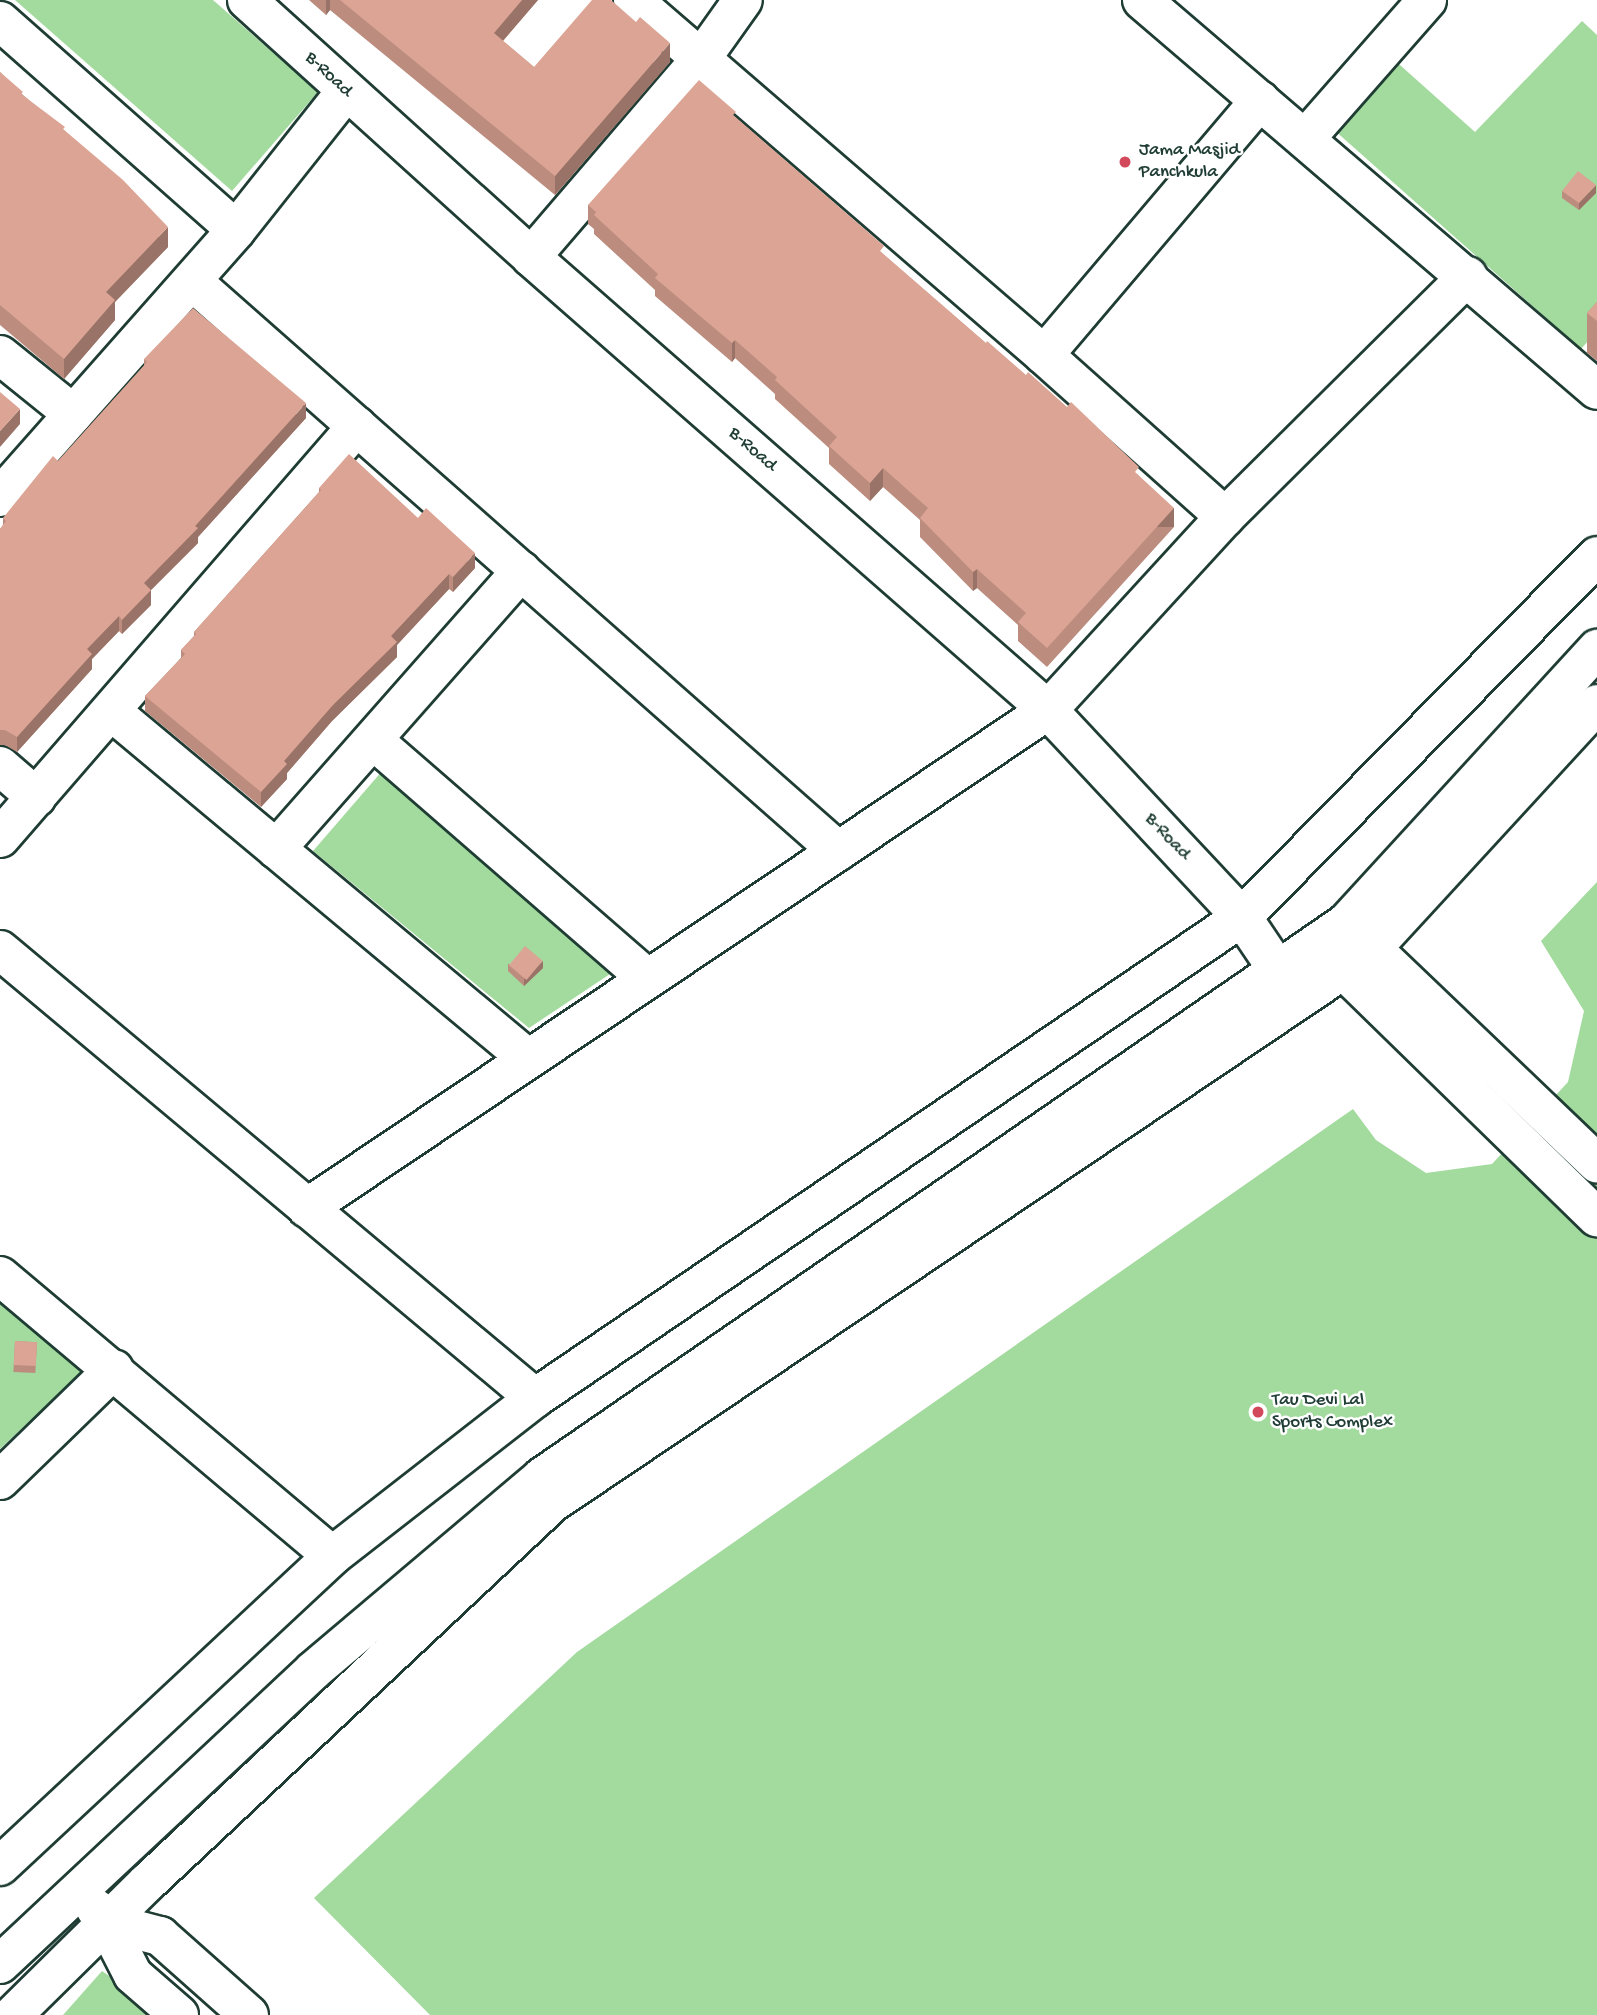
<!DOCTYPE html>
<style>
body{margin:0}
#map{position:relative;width:1597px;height:2015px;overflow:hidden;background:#fff;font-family:"Gochi Hand",sans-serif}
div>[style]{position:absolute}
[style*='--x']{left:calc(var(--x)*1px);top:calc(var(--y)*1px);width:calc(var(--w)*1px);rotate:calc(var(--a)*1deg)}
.green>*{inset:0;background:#a3da9e}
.roads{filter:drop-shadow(2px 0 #1f3d34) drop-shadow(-2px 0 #1f3d34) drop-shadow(0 2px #1f3d34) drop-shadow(0 -2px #1f3d34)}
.minor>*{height:38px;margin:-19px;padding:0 19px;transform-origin:19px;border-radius:19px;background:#fff}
.wall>*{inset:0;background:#bc8d7f;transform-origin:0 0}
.shaded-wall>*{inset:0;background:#997368;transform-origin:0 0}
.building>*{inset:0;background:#dba494;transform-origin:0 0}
.dots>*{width:19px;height:19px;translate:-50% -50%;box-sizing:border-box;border:4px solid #fff;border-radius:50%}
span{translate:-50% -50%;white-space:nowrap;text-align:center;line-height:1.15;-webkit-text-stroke:5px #fff;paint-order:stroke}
.street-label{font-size:19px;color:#1f3d34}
.poi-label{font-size:19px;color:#1f3d34}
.left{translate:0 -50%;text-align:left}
</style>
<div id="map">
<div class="green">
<i style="clip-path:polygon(15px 0,213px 0,318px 92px,232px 191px)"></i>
<i style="clip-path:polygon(1582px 21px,1597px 35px,1597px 331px,1581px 349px,1333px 129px,1391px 57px,1475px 132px)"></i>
<i style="clip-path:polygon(383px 770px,613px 972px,529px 1028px,313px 851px)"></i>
<i style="clip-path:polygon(1597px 882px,1597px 2015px,430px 2015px,314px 1898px,577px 1652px,1353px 1109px,1376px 1140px,1426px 1173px,1492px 1164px,1568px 1082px,1584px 1011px,1541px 941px)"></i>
<i style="clip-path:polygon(0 1291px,90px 1364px,0 1449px)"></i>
<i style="clip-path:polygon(102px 1971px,166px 2015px,63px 2015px)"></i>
</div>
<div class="roads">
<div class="minor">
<i style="--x:247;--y:0;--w:383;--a:42.1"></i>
<i style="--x:531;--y:257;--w:687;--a:41.23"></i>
<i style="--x:1048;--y:710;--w:284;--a:46.9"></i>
<i style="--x:1242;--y:917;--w:89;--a:56"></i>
<i style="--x:633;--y:0;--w:543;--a:40.82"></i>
<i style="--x:1044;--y:355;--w:243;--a:41.8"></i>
<i style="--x:1142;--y:0;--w:599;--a:40.6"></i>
<i style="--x:0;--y:21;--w:315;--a:41.5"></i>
<i style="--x:1305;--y:139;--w:185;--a:-48.7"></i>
<i style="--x:531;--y:257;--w:261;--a:-49.4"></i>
<i style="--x:701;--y:59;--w:72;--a:-54.6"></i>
<i style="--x:192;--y:281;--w:862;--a:41.42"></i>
<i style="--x:0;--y:355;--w:94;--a:38.9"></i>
<i style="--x:1044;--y:355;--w:334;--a:-49.7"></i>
<i style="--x:0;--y:497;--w:356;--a:-48.5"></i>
<i style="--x:236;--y:230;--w:177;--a:-51.6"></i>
<i style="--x:111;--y:711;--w:542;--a:39.83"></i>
<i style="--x:373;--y:740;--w:363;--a:41"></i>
<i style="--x:0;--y:766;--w:48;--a:40.7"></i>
<i style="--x:0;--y:838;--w:545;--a:-49.09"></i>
<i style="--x:276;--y:849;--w:371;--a:-48.6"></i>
<i style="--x:1355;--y:932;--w:335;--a:43.7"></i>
<i style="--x:0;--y:950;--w:698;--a:39.94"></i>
<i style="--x:1325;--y:952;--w:380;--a:44.3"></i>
<i style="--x:307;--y:1208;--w:893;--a:-33.9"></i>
<i style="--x:1048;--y:710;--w:262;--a:-47.5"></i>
<i style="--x:1225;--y:517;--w:342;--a:-44.8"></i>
<i style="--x:0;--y:1276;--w:434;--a:40.1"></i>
<i style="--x:0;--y:1480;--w:159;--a:-44.2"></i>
<i style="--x:0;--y:1866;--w:454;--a:-43"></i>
<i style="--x:332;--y:1556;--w:257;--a:-37.9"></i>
<i style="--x:535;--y:1398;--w:855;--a:-34.23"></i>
<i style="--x:1242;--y:917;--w:506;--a:-45.48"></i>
<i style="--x:95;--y:1908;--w:18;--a:52"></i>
<i style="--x:106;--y:1922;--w:59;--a:63"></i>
<i style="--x:133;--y:1975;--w:61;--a:41"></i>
<i style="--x:106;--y:1922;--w:56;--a:14.5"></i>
<i style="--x:160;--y:1936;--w:119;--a:41.6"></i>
<i style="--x:0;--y:1964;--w:430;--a:-43.1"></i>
<i style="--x:314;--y:1670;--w:299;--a:-40.2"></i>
<i style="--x:542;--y:1477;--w:976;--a:-34.57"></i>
<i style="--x:1346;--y:923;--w:372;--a:-47.5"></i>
<i style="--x:13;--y:2015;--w:190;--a:-44.6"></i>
<i style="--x:148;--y:1882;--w:554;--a:-43.17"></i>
<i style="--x:552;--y:1503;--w:984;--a:-33.98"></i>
<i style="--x:1368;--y:953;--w:338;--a:-47.4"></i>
</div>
</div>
<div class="wall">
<i style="clip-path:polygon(309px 0,538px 0,503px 41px,534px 67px,670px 62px,555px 195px,330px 10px,326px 15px)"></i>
<i style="clip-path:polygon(0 72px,23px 95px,65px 131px,168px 247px,115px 302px,115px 320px,64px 379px,0 325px)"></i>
<i style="clip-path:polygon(736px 118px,884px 255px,1139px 476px,1174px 527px,1047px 667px,1018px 641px,1018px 625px,977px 588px,973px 591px,920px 537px,920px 520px,883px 487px,870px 501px,829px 464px,829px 448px,775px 399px,775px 394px,735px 358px,732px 362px,655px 296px,655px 290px,594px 234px,594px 229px,588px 224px,588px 205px)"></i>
<i style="clip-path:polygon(1562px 191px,1596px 193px,1579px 210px,1562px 198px)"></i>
<i style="clip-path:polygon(1597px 302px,1597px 361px,1587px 353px,1587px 313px)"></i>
<i style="clip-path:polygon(144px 359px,306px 418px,198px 537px,198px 543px,151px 590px,151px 605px,122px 634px,119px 631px,92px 659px,92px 669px,17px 752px,5px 745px,0 745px,0 529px,3px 525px,3px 518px,58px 461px,144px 366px)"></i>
<i style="clip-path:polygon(319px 488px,418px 518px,475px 568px,453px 592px,449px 589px,397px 645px,397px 657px,332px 721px,287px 773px,287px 779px,261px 807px,145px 711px,145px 696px,181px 658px,181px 650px,194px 636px,194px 632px,319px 492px)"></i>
<i style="clip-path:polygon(508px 964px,543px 968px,524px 986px,508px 971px)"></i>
<i style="left:15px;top:1341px;width:22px;height:31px;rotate:3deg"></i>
</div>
<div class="shaded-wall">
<i style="clip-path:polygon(326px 0,330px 0,330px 10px,326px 15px)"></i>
<i style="clip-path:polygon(522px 0,538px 0,494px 51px,494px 33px)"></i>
<i style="clip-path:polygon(670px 43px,670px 62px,555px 195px,555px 176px)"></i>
<i style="clip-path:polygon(1596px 185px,1596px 193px,1579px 210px,1579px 203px)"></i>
<i style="clip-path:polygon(168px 227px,168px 247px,115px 302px,115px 320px,64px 379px,64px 359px,106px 292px)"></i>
<i style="clip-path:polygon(735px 340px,735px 358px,732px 362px,732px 343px)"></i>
<i style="clip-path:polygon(306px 403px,306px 418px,198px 537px,198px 543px,151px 590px,151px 605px,122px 634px,122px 620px,144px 583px)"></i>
<i style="clip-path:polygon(20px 409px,20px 424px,0 447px,0 431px)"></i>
<i style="clip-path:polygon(883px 468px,883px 487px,870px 501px,870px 483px)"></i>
<i style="left:1174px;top:508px;width:19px;height:189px;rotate:90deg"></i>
<i style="clip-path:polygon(475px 553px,475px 568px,453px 592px,453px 577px)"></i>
<i style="clip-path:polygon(977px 569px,977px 588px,973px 591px,973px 572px)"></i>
<i style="clip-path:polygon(449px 574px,449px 589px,397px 645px,397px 657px,332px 721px,287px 773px,287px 779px,261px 807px,261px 792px,284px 761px,332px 706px,391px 636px)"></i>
<i style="clip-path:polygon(119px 616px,119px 631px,92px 659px,92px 669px,17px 752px,17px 737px,87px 649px)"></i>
<i style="clip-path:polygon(543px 961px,543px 968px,524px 986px,524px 979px)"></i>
</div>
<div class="building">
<i style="clip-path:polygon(340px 0,522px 0,494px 33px,534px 67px,592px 0,611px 0,636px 22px,640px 17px,670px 43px,555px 176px)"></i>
<i style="clip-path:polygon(0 72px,23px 92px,21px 94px,65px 127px,63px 129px,123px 180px,168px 227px,106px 292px,115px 300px,64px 359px,0 305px)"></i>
<i style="clip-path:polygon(699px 80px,736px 112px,733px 115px,884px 246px,880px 251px,986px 343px,987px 341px,1026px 375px,1028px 372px,1067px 407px,1071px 402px,1139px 467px,1135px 472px,1174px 508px,1047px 648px,1018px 622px,1026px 613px,977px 569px,973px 572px,920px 518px,928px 508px,883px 468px,870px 483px,829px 446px,837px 437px,775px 380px,777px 377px,735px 340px,732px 343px,655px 278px,658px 274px,594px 215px,596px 212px,588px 205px)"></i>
<i style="clip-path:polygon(1578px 171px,1596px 185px,1579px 203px,1562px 191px)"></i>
<i style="clip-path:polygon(1597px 302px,1597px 321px,1587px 313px)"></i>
<i style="clip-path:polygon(193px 308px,306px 403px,195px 526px,198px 528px,144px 583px,151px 590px,122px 620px,119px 616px,87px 649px,92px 654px,17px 737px,5px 730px,0 730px,0 529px,6px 521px,3px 518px,53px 456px,58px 461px,147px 362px,144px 359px)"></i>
<i style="clip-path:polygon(0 392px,20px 409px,0 431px)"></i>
<i style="clip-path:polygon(349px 454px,418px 518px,426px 508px,475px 553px,453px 577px,449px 574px,391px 636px,397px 642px,332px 706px,284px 761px,287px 764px,261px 792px,145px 696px,185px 654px,181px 650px,196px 634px,194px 632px,321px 490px,319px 488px)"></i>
<i style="left:525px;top:946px;width:23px;height:25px;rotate:40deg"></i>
<i style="left:15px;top:1341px;width:22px;height:24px;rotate:3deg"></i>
</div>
<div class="dots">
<i style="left:1125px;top:162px;background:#d1495b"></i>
<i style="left:1258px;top:1412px;background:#d1495b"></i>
</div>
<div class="street-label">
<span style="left:328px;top:75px;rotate:43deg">B-Road</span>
<span style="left:752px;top:450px;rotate:41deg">B-Road</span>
<span style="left:1167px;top:837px;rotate:47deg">B-Road</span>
</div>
<div class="poi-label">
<span class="left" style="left:1139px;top:162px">Jama Masjid<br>Panchkula</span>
<span class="left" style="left:1272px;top:1412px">Tau Devi Lal<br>Sports Complex</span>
</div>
</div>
